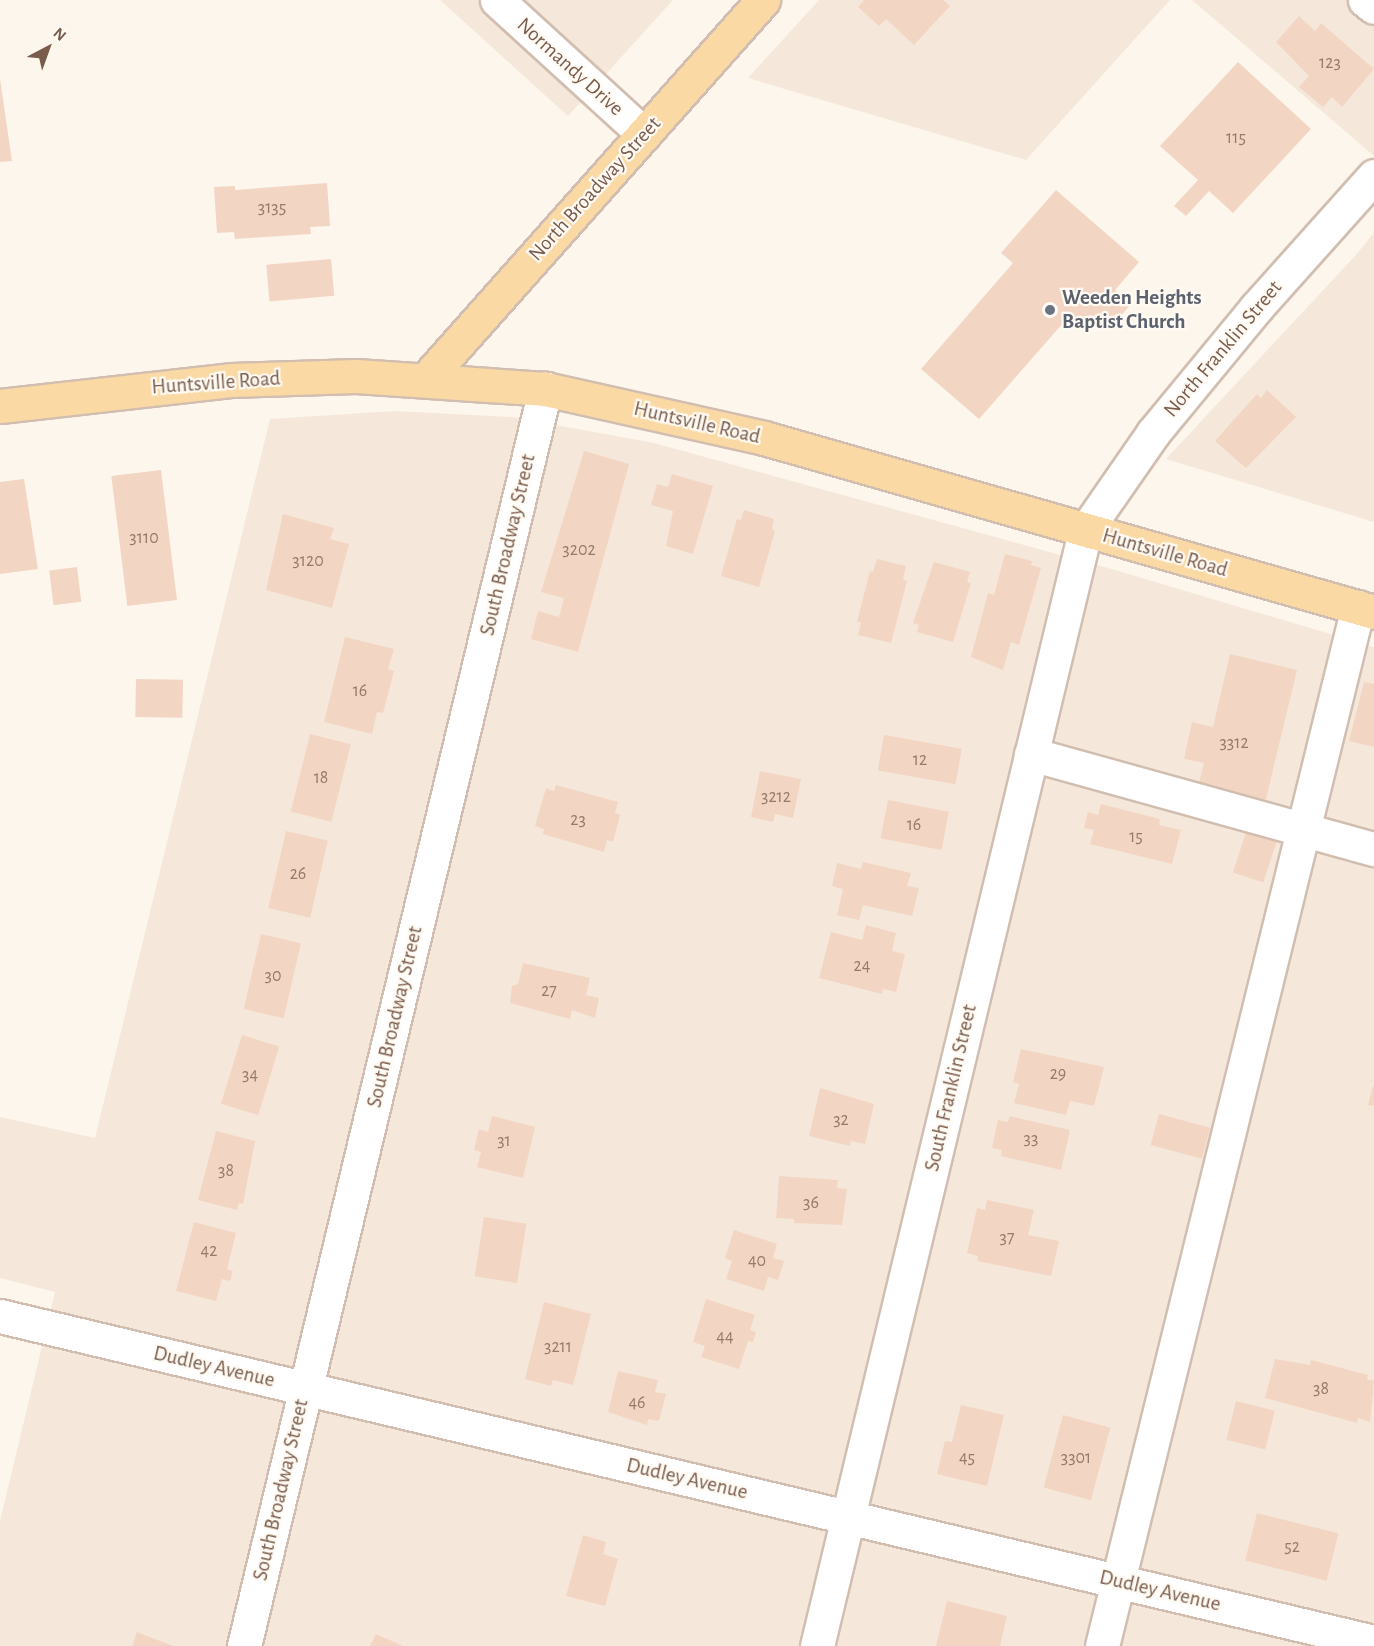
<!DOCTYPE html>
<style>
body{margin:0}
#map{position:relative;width:1374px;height:1646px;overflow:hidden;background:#fdf6ec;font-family:"Alegreya Sans",sans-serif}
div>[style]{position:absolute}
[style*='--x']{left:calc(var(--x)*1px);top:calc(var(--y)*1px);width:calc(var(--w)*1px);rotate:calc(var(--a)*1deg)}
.residential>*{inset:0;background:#f5e8da}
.building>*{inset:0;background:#f3d5c3;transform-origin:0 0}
.roads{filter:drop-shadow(2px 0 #d1beb0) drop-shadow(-2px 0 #d1beb0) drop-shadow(0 2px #d1beb0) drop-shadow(0 -2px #d1beb0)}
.minor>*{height:33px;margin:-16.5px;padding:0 16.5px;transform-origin:16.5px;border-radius:16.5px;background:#fff}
.major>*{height:33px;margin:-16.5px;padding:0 16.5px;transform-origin:16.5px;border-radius:16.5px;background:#fbd9a5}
.dots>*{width:16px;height:16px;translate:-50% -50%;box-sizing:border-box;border:3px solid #fffaf3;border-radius:50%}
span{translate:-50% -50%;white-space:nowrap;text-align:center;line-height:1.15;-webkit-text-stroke:4.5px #fffaf3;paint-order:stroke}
.number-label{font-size:18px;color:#987a6a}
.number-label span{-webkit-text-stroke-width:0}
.street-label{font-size:21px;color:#7a5c4d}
.worship-label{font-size:21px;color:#5b616d;font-weight:700}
.left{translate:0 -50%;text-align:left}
.north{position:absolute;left:18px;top:18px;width:60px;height:60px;-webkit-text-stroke:4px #fffaf3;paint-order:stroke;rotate:41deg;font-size:16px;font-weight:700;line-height:24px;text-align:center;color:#7a5c4d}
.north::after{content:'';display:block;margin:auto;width:21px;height:27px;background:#7a5c4d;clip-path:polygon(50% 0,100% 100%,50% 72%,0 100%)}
</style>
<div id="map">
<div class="residential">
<i style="clip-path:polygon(440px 0,673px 0,568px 116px)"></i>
<i style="clip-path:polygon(819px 0,1170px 0,1026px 160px,748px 78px)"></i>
<i style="clip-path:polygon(1192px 0,1374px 0,1374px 156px)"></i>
<i style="clip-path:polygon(1374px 233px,1374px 522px,1166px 459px,1354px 257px)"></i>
<i style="clip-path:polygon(395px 411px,512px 417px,654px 443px,1115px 570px,1374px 647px,1374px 1646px,0 1646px,0 1521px,55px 1292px,0 1278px,0 1117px,95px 1138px,270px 419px)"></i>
</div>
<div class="building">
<i style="clip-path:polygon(864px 0,943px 0,950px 6px,914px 45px,886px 19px,879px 26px,858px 7px)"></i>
<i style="clip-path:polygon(1299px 16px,1315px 31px,1321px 23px,1374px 69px,1342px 107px,1332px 97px,1323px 107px,1299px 87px,1309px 76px,1276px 42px)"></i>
<i style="clip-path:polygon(1238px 62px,1311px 129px,1233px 213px,1209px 191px,1186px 216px,1174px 206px,1198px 180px,1160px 146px)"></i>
<i style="clip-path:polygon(0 79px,12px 161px,0 162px)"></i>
<i style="clip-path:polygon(327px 183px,330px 226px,310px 227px,311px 234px,235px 239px,234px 232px,217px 233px,214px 187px,235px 186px,235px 190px)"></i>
<i style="clip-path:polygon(1056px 190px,1139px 262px,1115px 290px,1131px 304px,1109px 330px,1092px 315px,1083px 326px,1070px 315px,979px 419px,921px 369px,1013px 263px,1001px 253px)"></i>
<i style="left:331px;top:259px;width:37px;height:65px;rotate:85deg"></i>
<i style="clip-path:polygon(1267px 390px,1296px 417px,1246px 468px,1215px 441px,1257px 394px,1261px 398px)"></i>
<i style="clip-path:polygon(584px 451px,629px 464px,578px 652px,531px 639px,538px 611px,559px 617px,564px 598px,541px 592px)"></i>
<i style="left:161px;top:470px;width:131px;height:50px;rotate:83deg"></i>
<i style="clip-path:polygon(672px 474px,713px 486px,693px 554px,666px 546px,673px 511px,651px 505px,657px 484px,668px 487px)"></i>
<i style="clip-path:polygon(24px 479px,38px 569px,0 574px,0 482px)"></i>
<i style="clip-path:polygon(744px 510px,774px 519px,772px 529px,775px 531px,759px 587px,721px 576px,737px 519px,741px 520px)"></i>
<i style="clip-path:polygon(283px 514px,334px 528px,330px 539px,349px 544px,332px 608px,266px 590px)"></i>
<i style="clip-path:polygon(1005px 554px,1032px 561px,1031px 565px,1041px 568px,1019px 645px,1011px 642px,1003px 670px,971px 657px,988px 593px,994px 595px)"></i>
<i style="clip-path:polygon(877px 559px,906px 566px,903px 580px,907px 581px,891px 643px,858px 635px,861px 622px,857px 622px,870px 571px,873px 572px)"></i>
<i style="clip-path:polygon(934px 562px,970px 572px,967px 582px,971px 583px,953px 642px,917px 632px,919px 625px,913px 623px)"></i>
<i style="left:77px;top:567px;width:35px;height:28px;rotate:83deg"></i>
<i style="clip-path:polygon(345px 637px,394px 649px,388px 669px,394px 671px,383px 713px,377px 712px,372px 734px,324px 722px)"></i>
<i style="clip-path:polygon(1230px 654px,1297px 670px,1265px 803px,1198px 787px,1204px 763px,1184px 759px,1192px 722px,1213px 727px)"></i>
<i style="left:136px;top:679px;width:47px;height:38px;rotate:1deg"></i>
<i style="clip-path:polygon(1364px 682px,1374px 684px,1374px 747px,1349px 741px)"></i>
<i style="left:310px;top:734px;width:42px;height:80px;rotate:14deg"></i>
<i style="left:884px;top:735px;width:79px;height:36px;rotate:10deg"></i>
<i style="clip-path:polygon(760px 771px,801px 779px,793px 818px,775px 814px,773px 822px,751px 817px)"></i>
<i style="clip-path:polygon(556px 785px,618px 802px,615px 813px,620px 815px,613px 842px,607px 840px,604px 852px,543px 834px,544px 829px,535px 826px,546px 788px,554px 791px)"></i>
<i style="left:888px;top:800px;width:62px;height:39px;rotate:11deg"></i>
<i style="clip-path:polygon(1101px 804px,1160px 819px,1159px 825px,1181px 830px,1172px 864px,1090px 844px,1094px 830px,1084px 828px,1088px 812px,1098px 815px)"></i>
<i style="left:1248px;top:826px;width:32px;height:49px;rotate:18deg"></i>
<i style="left:286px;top:831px;width:43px;height:79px;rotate:13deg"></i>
<i style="clip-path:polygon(863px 862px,911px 873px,907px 886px,919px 888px,912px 916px,863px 905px,859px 920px,837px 915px,843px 889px,832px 886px,837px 863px,861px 869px)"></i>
<i style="clip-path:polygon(866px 925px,896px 933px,892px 951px,905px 954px,896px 992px,883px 989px,882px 994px,819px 978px,831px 932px,862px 940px)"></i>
<i style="left:261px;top:934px;width:41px;height:77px;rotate:13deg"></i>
<i style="clip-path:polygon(523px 963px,590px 978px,586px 995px,599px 998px,595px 1018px,572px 1010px,570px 1019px,510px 1003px,512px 986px,518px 984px)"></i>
<i style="left:242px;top:1035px;width:39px;height:72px;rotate:17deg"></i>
<i style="clip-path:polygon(1021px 1049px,1104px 1067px,1094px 1106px,1070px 1101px,1066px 1115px,1014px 1103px,1019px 1084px,1013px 1082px)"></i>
<i style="clip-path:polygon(1373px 1086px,1374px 1086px,1374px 1106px,1368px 1105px)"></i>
<i style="clip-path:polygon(820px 1088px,874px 1104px,865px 1144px,851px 1141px,850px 1146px,809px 1136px)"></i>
<i style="left:1159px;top:1114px;width:53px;height:32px;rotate:15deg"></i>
<i style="clip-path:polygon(492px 1116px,535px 1127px,523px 1178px,477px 1167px,481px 1152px,474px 1150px,479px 1129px,488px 1132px)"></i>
<i style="clip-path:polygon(1010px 1116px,1070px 1130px,1061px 1170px,1001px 1156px,1002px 1150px,992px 1148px,998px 1120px,1008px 1122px)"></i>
<i style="clip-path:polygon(216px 1131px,255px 1141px,243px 1204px,239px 1203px,237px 1210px,198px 1200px)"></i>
<i style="clip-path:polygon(779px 1176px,838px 1180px,837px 1188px,847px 1189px,842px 1225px,794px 1223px,794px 1219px,776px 1218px)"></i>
<i style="clip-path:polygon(987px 1200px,1034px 1210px,1028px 1235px,1059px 1241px,1051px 1276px,977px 1261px,978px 1256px,967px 1253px,977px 1208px,985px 1210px)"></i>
<i style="left:484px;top:1217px;width:43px;height:60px;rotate:9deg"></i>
<i style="clip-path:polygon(194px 1222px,236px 1233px,227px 1269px,233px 1271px,230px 1281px,222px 1279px,216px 1301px,176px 1291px)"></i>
<i style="clip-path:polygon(734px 1230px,777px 1244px,773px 1258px,784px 1261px,778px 1280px,768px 1277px,764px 1291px,726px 1279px,732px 1261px,725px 1258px)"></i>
<i style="clip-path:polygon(706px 1299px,755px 1315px,750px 1330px,756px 1332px,753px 1342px,748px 1341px,739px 1369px,701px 1357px,705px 1346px,693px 1342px)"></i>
<i style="clip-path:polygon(544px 1302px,591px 1314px,573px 1385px,553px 1380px,551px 1386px,525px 1379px)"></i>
<i style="clip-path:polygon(1275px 1359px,1310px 1365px,1311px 1360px,1368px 1375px,1367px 1379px,1374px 1381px,1370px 1422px,1358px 1418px,1357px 1423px,1265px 1398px)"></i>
<i style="clip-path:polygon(618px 1371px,658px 1380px,655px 1392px,666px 1394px,659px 1421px,648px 1419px,647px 1425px,608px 1412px)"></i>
<i style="left:1236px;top:1401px;width:40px;height:40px;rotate:14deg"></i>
<i style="clip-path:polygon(961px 1405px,1004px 1415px,987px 1486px,937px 1474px,945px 1441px,952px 1442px)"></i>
<i style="left:1063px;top:1415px;width:49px;height:75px;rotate:15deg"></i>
<i style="left:1257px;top:1513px;width:84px;height:49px;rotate:14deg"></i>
<i style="clip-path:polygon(583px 1535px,606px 1542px,603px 1554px,618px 1559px,605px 1606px,566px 1596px)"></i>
<i style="clip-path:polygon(947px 1601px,1007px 1616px,1000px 1646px,936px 1646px)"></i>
<i style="clip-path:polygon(137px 1632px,173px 1646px,132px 1646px)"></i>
<i style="clip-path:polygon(376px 1634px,403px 1646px,370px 1646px)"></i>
</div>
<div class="roads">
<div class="minor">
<i style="--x:497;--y:0;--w:199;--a:42.4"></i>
<i style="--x:1365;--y:0;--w:11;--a:38"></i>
<i style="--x:1031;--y:754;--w:356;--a:15.5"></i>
<i style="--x:0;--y:1316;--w:1412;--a:13.35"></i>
<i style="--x:244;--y:1646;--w:1293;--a:-76.53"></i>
<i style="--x:817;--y:1646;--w:1147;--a:-76.48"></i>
<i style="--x:1085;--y:531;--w:119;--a:-55.2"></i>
<i style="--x:1153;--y:433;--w:162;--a:-50.5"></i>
<i style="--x:1256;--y:308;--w:177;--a:-48.2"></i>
<i style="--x:1102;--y:1646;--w:1070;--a:-76.16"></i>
</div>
<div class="major">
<i style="--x:427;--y:378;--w:506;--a:-48.37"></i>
<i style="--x:0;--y:406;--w:232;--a:-6.4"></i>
<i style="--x:231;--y:380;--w:125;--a:-1.8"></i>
<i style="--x:356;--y:376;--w:189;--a:3.9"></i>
<i style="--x:545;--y:389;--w:224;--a:12.6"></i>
<i style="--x:764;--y:438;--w:634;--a:15.92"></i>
</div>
</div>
<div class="dots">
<i style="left:1050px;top:310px;background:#6b7280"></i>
</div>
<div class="number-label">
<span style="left:1330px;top:63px">123</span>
<span style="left:1236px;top:138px">115</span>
<span style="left:272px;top:208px">3135</span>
<span style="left:144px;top:538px">3110</span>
<span style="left:579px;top:550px">3202</span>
<span style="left:308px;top:561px">3120</span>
<span style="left:360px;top:691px">16</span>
<span style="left:1234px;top:743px">3312</span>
<span style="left:920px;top:760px">12</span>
<span style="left:321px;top:778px">18</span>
<span style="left:776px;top:797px">3212</span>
<span style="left:578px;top:820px">23</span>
<span style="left:914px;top:825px">16</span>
<span style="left:1136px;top:837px">15</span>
<span style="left:298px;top:874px">26</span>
<span style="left:862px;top:966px">24</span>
<span style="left:273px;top:976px">30</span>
<span style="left:549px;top:991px">27</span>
<span style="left:1058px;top:1074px">29</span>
<span style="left:250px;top:1075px">34</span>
<span style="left:841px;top:1120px">32</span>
<span style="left:1031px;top:1139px">33</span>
<span style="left:504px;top:1141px">31</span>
<span style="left:226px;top:1171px">38</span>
<span style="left:811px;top:1203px">36</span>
<span style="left:1007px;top:1238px">37</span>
<span style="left:209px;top:1251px">42</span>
<span style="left:757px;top:1261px">40</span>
<span style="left:725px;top:1337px">44</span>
<span style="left:558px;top:1347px">3211</span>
<span style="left:1321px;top:1389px">38</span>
<span style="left:637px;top:1403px">46</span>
<span style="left:967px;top:1458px">45</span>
<span style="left:1076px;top:1458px">3301</span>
<span style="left:1292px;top:1547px">52</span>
</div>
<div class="street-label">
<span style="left:570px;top:67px;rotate:42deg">Normandy Drive</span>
<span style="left:595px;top:189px;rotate:-48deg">North Broadway Street</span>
<span style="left:1223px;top:349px;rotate:-50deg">North Franklin Street</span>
<span style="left:216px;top:383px;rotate:-4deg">Huntsville Road</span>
<span style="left:697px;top:423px;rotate:13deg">Huntsville Road</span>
<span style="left:508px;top:545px;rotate:-77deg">South Broadway Street</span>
<span style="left:1165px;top:553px;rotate:16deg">Huntsville Road</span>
<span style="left:395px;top:1017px;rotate:-77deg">South Broadway Street</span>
<span style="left:951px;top:1088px;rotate:-77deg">South Franklin Street</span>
<span style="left:214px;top:1367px;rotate:13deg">Dudley Avenue</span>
<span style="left:687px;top:1479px;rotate:13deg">Dudley Avenue</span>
<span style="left:281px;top:1490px;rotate:-77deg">South Broadway Street</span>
<span style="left:1160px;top:1591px;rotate:13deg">Dudley Avenue</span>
</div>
<div class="worship-label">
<span class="left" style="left:1062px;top:310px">Weeden Heights<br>Baptist Church</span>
</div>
<div class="north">N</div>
</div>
